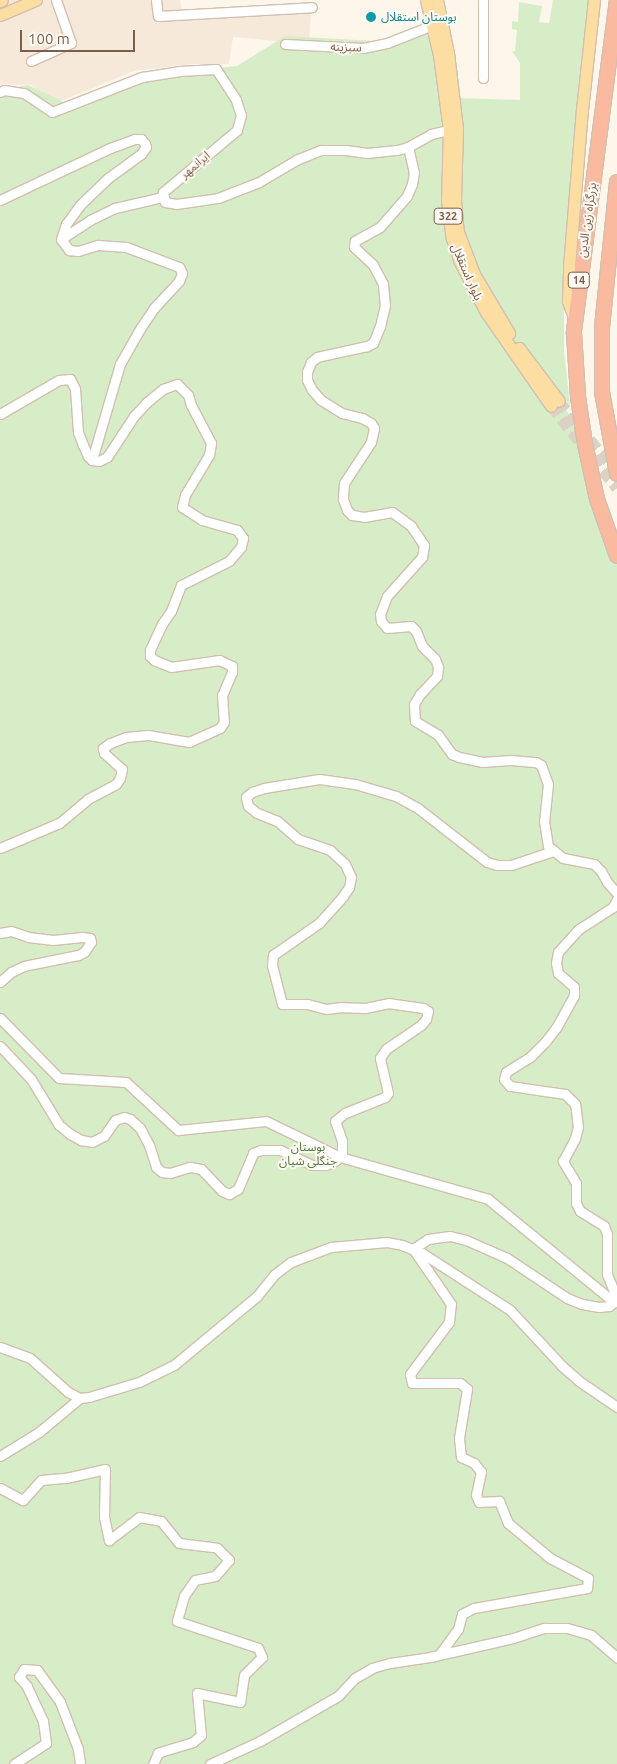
<!DOCTYPE html>
<meta charset="utf-8">
<style>
body{margin:0}
#map{position:relative;width:617px;height:1764px;overflow:hidden;background:#fdf7eb;font-family:Ubuntu,"Noto Sans Arabic",sans-serif}
div>[style]{position:absolute}
[style*='--x']{left:calc(var(--x)*1px);top:calc(var(--y)*1px);width:calc(var(--w)*1px);rotate:calc(var(--a)*1deg)}
.residential>*{inset:0;background:#f6e9d9}
.green>*{inset:0;background:#d6edc8}
.major-tunnel>*{height:11px;margin-top:-5.5px;transform-origin:0;background:repeating-linear-gradient(90deg,#dcd1c3 0 11px,transparent 0 16.5px)}
.roads{filter:drop-shadow(1px 0 #d2bfaf) drop-shadow(-1px 0 #d2bfaf) drop-shadow(0 1px #d2bfaf) drop-shadow(0 -1px #d2bfaf)}
.minor>*{height:9px;margin:-4.5px;padding:0 4.5px;transform-origin:4.5px;border-radius:4.5px;background:#fff}
.major>*{height:11px;margin:-5.5px;padding:0 5.5px;transform-origin:5.5px;border-radius:5.5px;background:#fddea2}
.highway>*{height:14px;margin:-7px;padding:0 7px;transform-origin:7px;border-radius:7px;background:#f9baa0}
.dots>*{width:14px;height:14px;translate:-50% -50%;box-sizing:border-box;border:2px solid #fffaf3;border-radius:50%}
span{translate:-50% -50%;white-space:nowrap;text-align:center;line-height:1.15;-webkit-text-stroke:4px #fffaf3;paint-order:stroke}
.shield-label span{padding:1px 4px;background:#fffaf3;border:1px solid;border-radius:4px;-webkit-text-stroke-width:0}
.shield-label{font-size:11px;color:#7b5e4c;font-weight:700}
.culture-label{font-size:12px;color:#0d838f}
.left{translate:0 -50%;text-align:left}
.street-label{font-size:12px;color:#7b5e4c}
.park-label{font-size:12px;color:#507b40}
.scale{position:absolute;left:20px;top:30px;width:115px;height:22px;box-sizing:border-box;border:2px solid #7b5e4c;border-top:0;padding-left:6px;font-size:15px;line-height:18px;white-space:nowrap;color:#7b5e4c;-webkit-text-stroke:4px #fffaf3;paint-order:stroke}
</style>
<div id="map">
<div class="residential">
<i style="clip-path:polygon(0 0,180px 0,182px 12px,311px 13px,309px 44px,233px 37px,229px 64px,191px 64px,134px 71px,56px 103px,31px 85px,0 84px)"></i>
</div>
<div class="green">
<i style="clip-path:polygon(553px 0,590px 0,564px 291px,564px 350px,570px 406px,565px 399px,559px 401px,585px 434px,617px 543px,617px 1764px,0 1764px,0 90px,28px 85px,66px 103px,170px 73px,237px 66px,285px 36px,375px 41px,396px 38px,441px 19px,454px 200px,464px 240px,459px 193px,462px 142px,459px 98px,520px 100px,520px 63px,512px 51px,515px 51px,517px 30px,512px 29px,512px 21px,518px 22px,519px 2px,542px 6px,539px 22px,549px 23px)"></i>
</div>
<div class="major-tunnel">
<i style="--x:559;--y:401;--w:92;--a:51.1"></i>
<i style="--x:551;--y:406;--w:105;--a:51.2"></i>
</div>
<div class="roads">
<div class="minor">
<i style="--x:156;--y:0;--w:16;--a:83"></i>
<i style="--x:158;--y:16;--w:154;--a:-3.3"></i>
<i style="--x:285;--y:44;--w:78;--a:2.9"></i>
<i style="--x:363;--y:48;--w:25;--a:-12"></i>
<i style="--x:387;--y:43;--w:49;--a:-21.4"></i>
<i style="--x:31;--y:61;--w:44;--a:-24.2"></i>
<i style="--x:71;--y:43;--w:46;--a:-109.2"></i>
<i style="--x:483;--y:78;--w:78;--a:-90"></i>
<i style="--x:0;--y:92;--w:4;--a:-27"></i>
<i style="--x:4;--y:90;--w:20;--a:9"></i>
<i style="--x:24;--y:93;--w:34;--a:34"></i>
<i style="--x:52;--y:112;--w:97;--a:-21.3"></i>
<i style="--x:142;--y:77;--w:37;--a:-9"></i>
<i style="--x:179;--y:71;--w:37;--a:-3"></i>
<i style="--x:216;--y:69;--w:37;--a:57"></i>
<i style="--x:236;--y:100;--w:16;--a:72"></i>
<i style="--x:241;--y:115;--w:16;--a:105"></i>
<i style="--x:237;--y:130;--w:97;--a:140"></i>
<i style="--x:163;--y:192;--w:10;--a:79"></i>
<i style="--x:165;--y:202;--w:11;--a:10"></i>
<i style="--x:176;--y:204;--w:42;--a:-8.1"></i>
<i style="--x:218;--y:198;--w:44;--a:-21.3"></i>
<i style="--x:259;--y:182;--w:43;--a:-30.7"></i>
<i style="--x:296;--y:160;--w:27;--a:-22"></i>
<i style="--x:321;--y:150;--w:25;--a:0"></i>
<i style="--x:346;--y:150;--w:21;--a:8"></i>
<i style="--x:367;--y:153;--w:30;--a:-6"></i>
<i style="--x:397;--y:150;--w:11;--a:-15"></i>
<i style="--x:408;--y:147;--w:26;--a:-29"></i>
<i style="--x:431;--y:134;--w:18;--a:-13"></i>
<i style="--x:408;--y:147;--w:26;--a:77"></i>
<i style="--x:414;--y:172;--w:12;--a:99"></i>
<i style="--x:412;--y:184;--w:13;--a:113"></i>
<i style="--x:407;--y:196;--w:41;--a:131.1"></i>
<i style="--x:380;--y:227;--w:29;--a:151"></i>
<i style="--x:355;--y:241;--w:6;--a:99"></i>
<i style="--x:354;--y:247;--w:26;--a:43"></i>
<i style="--x:373;--y:265;--w:21;--a:62"></i>
<i style="--x:383;--y:284;--w:21;--a:85"></i>
<i style="--x:385;--y:305;--w:22;--a:103"></i>
<i style="--x:380;--y:326;--w:18;--a:112"></i>
<i style="--x:373;--y:343;--w:7;--a:153"></i>
<i style="--x:367;--y:346;--w:51;--a:167.6"></i>
<i style="--x:317;--y:357;--w:8;--a:140"></i>
<i style="--x:311;--y:362;--w:11;--a:112"></i>
<i style="--x:307;--y:372;--w:8;--a:90"></i>
<i style="--x:307;--y:380;--w:11;--a:63"></i>
<i style="--x:312;--y:390;--w:13;--a:48"></i>
<i style="--x:321;--y:400;--w:25;--a:32"></i>
<i style="--x:342;--y:413;--w:21;--a:14"></i>
<i style="--x:362;--y:418;--w:10;--a:29"></i>
<i style="--x:371;--y:423;--w:6;--a:59"></i>
<i style="--x:374;--y:428;--w:14;--a:102"></i>
<i style="--x:371;--y:442;--w:49;--a:123.4"></i>
<i style="--x:344;--y:483;--w:16;--a:94"></i>
<i style="--x:343;--y:499;--w:12;--a:70"></i>
<i style="--x:347;--y:510;--w:7;--a:45"></i>
<i style="--x:352;--y:515;--w:12;--a:9"></i>
<i style="--x:364;--y:517;--w:28;--a:-10"></i>
<i style="--x:392;--y:512;--w:24;--a:36"></i>
<i style="--x:411;--y:526;--w:23;--a:56"></i>
<i style="--x:424;--y:545;--w:12;--a:99"></i>
<i style="--x:422;--y:557;--w:52;--a:131.9"></i>
<i style="--x:387;--y:596;--w:19;--a:111"></i>
<i style="--x:380;--y:614;--w:7;--a:82"></i>
<i style="--x:381;--y:621;--w:9;--a:49"></i>
<i style="--x:387;--y:628;--w:24;--a:-5"></i>
<i style="--x:411;--y:626;--w:7;--a:45"></i>
<i style="--x:416;--y:631;--w:16;--a:68"></i>
<i style="--x:422;--y:646;--w:18;--a:45"></i>
<i style="--x:435;--y:659;--w:9;--a:69"></i>
<i style="--x:438;--y:667;--w:9;--a:96"></i>
<i style="--x:437;--y:676;--w:25;--a:133"></i>
<i style="--x:420;--y:694;--w:12;--a:121"></i>
<i style="--x:414;--y:704;--w:17;--a:87"></i>
<i style="--x:415;--y:721;--w:27;--a:31"></i>
<i style="--x:438;--y:735;--w:24;--a:54"></i>
<i style="--x:452;--y:754;--w:8;--a:23"></i>
<i style="--x:459;--y:757;--w:24;--a:12"></i>
<i style="--x:482;--y:762;--w:29;--a:-4"></i>
<i style="--x:511;--y:760;--w:25;--a:5"></i>
<i style="--x:536;--y:762;--w:6;--a:31"></i>
<i style="--x:541;--y:765;--w:20;--a:70"></i>
<i style="--x:548;--y:784;--w:37;--a:96"></i>
<i style="--x:544;--y:821;--w:25;--a:81"></i>
<i style="--x:548;--y:846;--w:19;--a:39"></i>
<i style="--x:563;--y:858;--w:32;--a:11"></i>
<i style="--x:594;--y:864;--w:10;--a:45"></i>
<i style="--x:601;--y:871;--w:13;--a:61"></i>
<i style="--x:607;--y:882;--w:15;--a:48"></i>
<i style="--x:0;--y:200;--w:122;--a:-25.3"></i>
<i style="--x:110;--y:148;--w:27;--a:-20"></i>
<i style="--x:135;--y:139;--w:6;--a:0"></i>
<i style="--x:141;--y:139;--w:6;--a:51"></i>
<i style="--x:145;--y:144;--w:3;--a:72"></i>
<i style="--x:146;--y:147;--w:9;--a:126"></i>
<i style="--x:141;--y:154;--w:41;--a:144"></i>
<i style="--x:108;--y:178;--w:39;--a:136"></i>
<i style="--x:80;--y:205;--w:24;--a:126"></i>
<i style="--x:66;--y:224;--w:16;--a:108"></i>
<i style="--x:61;--y:239;--w:14;--a:54"></i>
<i style="--x:69;--y:250;--w:9;--a:6"></i>
<i style="--x:78;--y:251;--w:21;--a:-17"></i>
<i style="--x:98;--y:245;--w:28;--a:4"></i>
<i style="--x:126;--y:247;--w:57;--a:20.7"></i>
<i style="--x:179;--y:267;--w:7;--a:63"></i>
<i style="--x:182;--y:273;--w:9;--a:111"></i>
<i style="--x:179;--y:281;--w:37;--a:133"></i>
<i style="--x:154;--y:308;--w:23;--a:124"></i>
<i style="--x:141;--y:327;--w:43;--a:119.6"></i>
<i style="--x:120;--y:364;--w:100;--a:106.3"></i>
<i style="--x:61;--y:239;--w:35;--a:-33"></i>
<i style="--x:90;--y:220;--w:28;--a:-26"></i>
<i style="--x:115;--y:208;--w:48;--a:-13.2"></i>
<i style="--x:0;--y:414;--w:68;--a:-30"></i>
<i style="--x:59;--y:380;--w:11;--a:-5"></i>
<i style="--x:70;--y:379;--w:11;--a:63"></i>
<i style="--x:75;--y:389;--w:43;--a:86"></i>
<i style="--x:78;--y:432;--w:14;--a:69"></i>
<i style="--x:83;--y:445;--w:12;--a:66"></i>
<i style="--x:88;--y:456;--w:6;--a:45"></i>
<i style="--x:92;--y:460;--w:7;--a:8"></i>
<i style="--x:99;--y:461;--w:9;--a:-27"></i>
<i style="--x:107;--y:457;--w:49;--a:-56.6"></i>
<i style="--x:134;--y:416;--w:19;--a:-47"></i>
<i style="--x:147;--y:402;--w:21;--a:-39"></i>
<i style="--x:163;--y:389;--w:15;--a:-20"></i>
<i style="--x:177;--y:384;--w:16;--a:45"></i>
<i style="--x:188;--y:395;--w:10;--a:73"></i>
<i style="--x:191;--y:405;--w:43;--a:62.2"></i>
<i style="--x:211;--y:443;--w:12;--a:99"></i>
<i style="--x:209;--y:455;--w:47;--a:121"></i>
<i style="--x:185;--y:495;--w:12;--a:104"></i>
<i style="--x:182;--y:507;--w:24;--a:33"></i>
<i style="--x:202;--y:520;--w:36;--a:16"></i>
<i style="--x:237;--y:530;--w:10;--a:53"></i>
<i style="--x:243;--y:538;--w:9;--a:103"></i>
<i style="--x:241;--y:547;--w:18;--a:131"></i>
<i style="--x:229;--y:561;--w:54;--a:153.4"></i>
<i style="--x:181;--y:585;--w:28;--a:111"></i>
<i style="--x:171;--y:611;--w:16;--a:125"></i>
<i style="--x:162;--y:624;--w:29;--a:115"></i>
<i style="--x:150;--y:650;--w:6;--a:90"></i>
<i style="--x:150;--y:656;--w:6;--a:45"></i>
<i style="--x:154;--y:660;--w:18;--a:22"></i>
<i style="--x:171;--y:667;--w:49;--a:-8.3"></i>
<i style="--x:219;--y:660;--w:14;--a:25"></i>
<i style="--x:232;--y:666;--w:6;--a:90"></i>
<i style="--x:232;--y:672;--w:25;--a:113"></i>
<i style="--x:222;--y:695;--w:27;--a:86"></i>
<i style="--x:224;--y:722;--w:7;--a:124"></i>
<i style="--x:220;--y:728;--w:34;--a:156"></i>
<i style="--x:189;--y:742;--w:42;--a:-170.3"></i>
<i style="--x:148;--y:735;--w:22;--a:175"></i>
<i style="--x:126;--y:737;--w:17;--a:159"></i>
<i style="--x:110;--y:743;--w:9;--a:144"></i>
<i style="--x:103;--y:748;--w:5;--a:79"></i>
<i style="--x:104;--y:753;--w:24;--a:42"></i>
<i style="--x:122;--y:769;--w:9;--a:103"></i>
<i style="--x:120;--y:778;--w:7;--a:124"></i>
<i style="--x:116;--y:784;--w:32;--a:152"></i>
<i style="--x:88;--y:799;--w:38;--a:140"></i>
<i style="--x:59;--y:823;--w:64;--a:157"></i>
<i style="--x:0;--y:933;--w:11;--a:-10"></i>
<i style="--x:11;--y:931;--w:18;--a:19"></i>
<i style="--x:28;--y:937;--w:25;--a:7"></i>
<i style="--x:53;--y:940;--w:29;--a:-6"></i>
<i style="--x:82;--y:937;--w:8;--a:7"></i>
<i style="--x:90;--y:938;--w:4;--a:76"></i>
<i style="--x:91;--y:942;--w:12;--a:125"></i>
<i style="--x:84;--y:952;--w:7;--a:153"></i>
<i style="--x:78;--y:955;--w:55;--a:168.5"></i>
<i style="--x:24;--y:966;--w:14;--a:155"></i>
<i style="--x:11;--y:972;--w:15;--a:138"></i>
<i style="--x:0;--y:1018;--w:84;--a:45.5"></i>
<i style="--x:59;--y:1078;--w:67;--a:3.4"></i>
<i style="--x:126;--y:1082;--w:71;--a:42.7"></i>
<i style="--x:178;--y:1130;--w:88;--a:-5.8"></i>
<i style="--x:266;--y:1121;--w:82;--a:25.9"></i>
<i style="--x:340;--y:1157;--w:154;--a:15.8"></i>
<i style="--x:488;--y:1199;--w:163;--a:39.3"></i>
<i style="--x:0;--y:1046;--w:45;--a:46.8"></i>
<i style="--x:31;--y:1079;--w:54;--a:58.7"></i>
<i style="--x:59;--y:1125;--w:14;--a:39"></i>
<i style="--x:70;--y:1134;--w:13;--a:29"></i>
<i style="--x:81;--y:1140;--w:11;--a:10"></i>
<i style="--x:92;--y:1142;--w:13;--a:-27"></i>
<i style="--x:104;--y:1136;--w:19;--a:-55"></i>
<i style="--x:115;--y:1120;--w:9;--a:-18"></i>
<i style="--x:124;--y:1117;--w:6;--a:18"></i>
<i style="--x:130;--y:1119;--w:13;--a:42"></i>
<i style="--x:140;--y:1128;--w:19;--a:62"></i>
<i style="--x:149;--y:1145;--w:23;--a:72"></i>
<i style="--x:156;--y:1167;--w:8;--a:40"></i>
<i style="--x:162;--y:1172;--w:8;--a:7"></i>
<i style="--x:170;--y:1173;--w:21;--a:-17"></i>
<i style="--x:190;--y:1167;--w:11;--a:10"></i>
<i style="--x:201;--y:1169;--w:30;--a:46"></i>
<i style="--x:222;--y:1191;--w:8;--a:23"></i>
<i style="--x:229;--y:1194;--w:10;--a:-29"></i>
<i style="--x:238;--y:1189;--w:39;--a:-67"></i>
<i style="--x:253;--y:1153;--w:9;--a:-21"></i>
<i style="--x:261;--y:1150;--w:19;--a:0"></i>
<i style="--x:280;--y:1150;--w:35;--a:25"></i>
<i style="--x:312;--y:1165;--w:14;--a:0"></i>
<i style="--x:326;--y:1165;--w:10;--a:-24"></i>
<i style="--x:335;--y:1161;--w:11;--a:-49"></i>
<i style="--x:342;--y:1153;--w:12;--a:-90"></i>
<i style="--x:342;--y:1141;--w:21;--a:-109"></i>
<i style="--x:335;--y:1121;--w:13;--a:-39"></i>
<i style="--x:345;--y:1113;--w:43;--a:-21.8"></i>
<i style="--x:385;--y:1097;--w:5;--a:-53"></i>
<i style="--x:388;--y:1093;--w:36;--a:-103"></i>
<i style="--x:380;--y:1058;--w:11;--a:-56"></i>
<i style="--x:386;--y:1049;--w:42;--a:-34.4"></i>
<i style="--x:421;--y:1025;--w:8;--a:-50"></i>
<i style="--x:426;--y:1019;--w:8;--a:-76"></i>
<i style="--x:428;--y:1011;--w:6;--a:-149"></i>
<i style="--x:423;--y:1008;--w:34;--a:-172"></i>
<i style="--x:389;--y:1003;--w:25;--a:168"></i>
<i style="--x:365;--y:1008;--w:23;--a:-178"></i>
<i style="--x:342;--y:1007;--w:16;--a:173"></i>
<i style="--x:326;--y:1009;--w:20;--a:-165"></i>
<i style="--x:307;--y:1004;--w:25;--a:180"></i>
<i style="--x:282;--y:1004;--w:40;--a:-104.4"></i>
<i style="--x:272;--y:965;--w:10;--a:-84"></i>
<i style="--x:273;--y:955;--w:56;--a:-34.8"></i>
<i style="--x:319;--y:923;--w:36;--a:-48"></i>
<i style="--x:343;--y:896;--w:11;--a:-56"></i>
<i style="--x:349;--y:887;--w:10;--a:-79"></i>
<i style="--x:351;--y:877;--w:14;--a:-115"></i>
<i style="--x:345;--y:864;--w:21;--a:-137"></i>
<i style="--x:330;--y:850;--w:34;--a:-161"></i>
<i style="--x:298;--y:839;--w:28;--a:-139"></i>
<i style="--x:277;--y:821;--w:22;--a:-158"></i>
<i style="--x:257;--y:813;--w:11;--a:-142"></i>
<i style="--x:248;--y:806;--w:9;--a:-103"></i>
<i style="--x:246;--y:797;--w:8;--a:-40"></i>
<i style="--x:252;--y:792;--w:13;--a:-18"></i>
<i style="--x:264;--y:788;--w:56;--a:-9.3"></i>
<i style="--x:319;--y:779;--w:36;--a:8"></i>
<i style="--x:355;--y:784;--w:43;--a:16.3"></i>
<i style="--x:396;--y:796;--w:26;--a:29"></i>
<i style="--x:419;--y:809;--w:86;--a:37.9"></i>
<i style="--x:487;--y:862;--w:10;--a:17"></i>
<i style="--x:497;--y:865;--w:14;--a:0"></i>
<i style="--x:511;--y:865;--w:44;--a:-18.4"></i>
<i style="--x:0;--y:1347;--w:32;--a:20"></i>
<i style="--x:30;--y:1358;--w:51;--a:41.8"></i>
<i style="--x:68;--y:1392;--w:13;--a:27"></i>
<i style="--x:80;--y:1398;--w:9;--a:-6"></i>
<i style="--x:89;--y:1397;--w:52;--a:-16.7"></i>
<i style="--x:139;--y:1382;--w:39;--a:-26"></i>
<i style="--x:174;--y:1365;--w:108;--a:-39.7"></i>
<i style="--x:257;--y:1296;--w:28;--a:-51"></i>
<i style="--x:275;--y:1274;--w:20;--a:-37"></i>
<i style="--x:291;--y:1262;--w:43;--a:-20.6"></i>
<i style="--x:331;--y:1247;--w:56;--a:-5.1"></i>
<i style="--x:387;--y:1242;--w:15;--a:11"></i>
<i style="--x:402;--y:1245;--w:22;--a:22"></i>
<i style="--x:422;--y:1253;--w:105;--a:32.9"></i>
<i style="--x:510;--y:1310;--w:76;--a:47.1"></i>
<i style="--x:562;--y:1366;--w:23;--a:41"></i>
<i style="--x:579;--y:1381;--w:46;--a:34.4"></i>
<i style="--x:0;--y:1456;--w:46;--a:-31.6"></i>
<i style="--x:39;--y:1432;--w:53;--a:-39.7"></i>
<i style="--x:0;--y:1488;--w:26;--a:28"></i>
<i style="--x:23;--y:1500;--w:27;--a:-48"></i>
<i style="--x:41;--y:1480;--w:25;--a:-5"></i>
<i style="--x:66;--y:1478;--w:40;--a:-13"></i>
<i style="--x:105;--y:1469;--w:48;--a:91.2"></i>
<i style="--x:104;--y:1517;--w:24;--a:78"></i>
<i style="--x:109;--y:1540;--w:38;--a:-37"></i>
<i style="--x:139;--y:1517;--w:22;--a:10"></i>
<i style="--x:161;--y:1521;--w:28;--a:51"></i>
<i style="--x:179;--y:1543;--w:38;--a:7"></i>
<i style="--x:217;--y:1548;--w:17;--a:45"></i>
<i style="--x:229;--y:1560;--w:21;--a:131"></i>
<i style="--x:215;--y:1576;--w:20;--a:169"></i>
<i style="--x:195;--y:1580;--w:19;--a:125"></i>
<i style="--x:184;--y:1596;--w:26;--a:106"></i>
<i style="--x:177;--y:1621;--w:85;--a:18.4"></i>
<i style="--x:258;--y:1648;--w:10;--a:66"></i>
<i style="--x:262;--y:1657;--w:25;--a:135"></i>
<i style="--x:244;--y:1675;--w:27;--a:98"></i>
<i style="--x:240;--y:1702;--w:44;--a:-168.2"></i>
<i style="--x:197;--y:1693;--w:42;--a:84.6"></i>
<i style="--x:201;--y:1735;--w:11;--a:139"></i>
<i style="--x:193;--y:1742;--w:37;--a:163"></i>
<i style="--x:158;--y:1753;--w:12;--a:114"></i>
<i style="--x:439;--y:1655;--w:32;--a:-54"></i>
<i style="--x:458;--y:1629;--w:16;--a:-75"></i>
<i style="--x:462;--y:1614;--w:13;--a:-27"></i>
<i style="--x:474;--y:1608;--w:115;--a:-10"></i>
<i style="--x:587;--y:1588;--w:10;--a:-84"></i>
<i style="--x:588;--y:1578;--w:43;--a:-152.2"></i>
<i style="--x:550;--y:1558;--w:55;--a:-140.2"></i>
<i style="--x:508;--y:1523;--w:24;--a:-112"></i>
<i style="--x:499;--y:1501;--w:20;--a:177"></i>
<i style="--x:479;--y:1502;--w:8;--a:-113"></i>
<i style="--x:476;--y:1495;--w:24;--a:-78"></i>
<i style="--x:481;--y:1472;--w:11;--a:-128"></i>
<i style="--x:474;--y:1463;--w:14;--a:-155"></i>
<i style="--x:461;--y:1457;--w:19;--a:-96"></i>
<i style="--x:459;--y:1438;--w:50;--a:-80.7"></i>
<i style="--x:467;--y:1389;--w:9;--a:-139"></i>
<i style="--x:460;--y:1383;--w:48;--a:180"></i>
<i style="--x:412;--y:1383;--w:9;--a:-103"></i>
<i style="--x:410;--y:1374;--w:65;--a:-53.1"></i>
<i style="--x:449;--y:1322;--w:18;--a:-84"></i>
<i style="--x:451;--y:1304;--w:67;--a:-124.6"></i>
<i style="--x:413;--y:1249;--w:18;--a:-34"></i>
<i style="--x:428;--y:1239;--w:22;--a:-8"></i>
<i style="--x:450;--y:1236;--w:16;--a:14"></i>
<i style="--x:466;--y:1240;--w:45;--a:23.7"></i>
<i style="--x:507;--y:1258;--w:72;--a:33.7"></i>
<i style="--x:567;--y:1298;--w:16;--a:22"></i>
<i style="--x:582;--y:1304;--w:17;--a:10"></i>
<i style="--x:599;--y:1307;--w:10;--a:-6"></i>
<i style="--x:609;--y:1306;--w:6;--a:-39"></i>
<i style="--x:614;--y:1302;--w:8;--a:-83"></i>
<i style="--x:615;--y:1294;--w:22;--a:-112"></i>
<i style="--x:607;--y:1274;--w:40;--a:-90"></i>
<i style="--x:607;--y:1234;--w:9;--a:-111"></i>
<i style="--x:604;--y:1226;--w:28;--a:-148"></i>
<i style="--x:580;--y:1211;--w:9;--a:-117"></i>
<i style="--x:576;--y:1203;--w:20;--a:-90"></i>
<i style="--x:576;--y:1183;--w:26;--a:-121"></i>
<i style="--x:563;--y:1161;--w:26;--a:-62"></i>
<i style="--x:575;--y:1138;--w:11;--a:-75"></i>
<i style="--x:578;--y:1127;--w:23;--a:-97"></i>
<i style="--x:575;--y:1104;--w:14;--a:-135"></i>
<i style="--x:565;--y:1094;--w:56;--a:-171.7"></i>
<i style="--x:510;--y:1086;--w:9;--a:-131"></i>
<i style="--x:504;--y:1079;--w:7;--a:-74"></i>
<i style="--x:506;--y:1072;--w:28;--a:-32"></i>
<i style="--x:530;--y:1057;--w:21;--a:-45"></i>
<i style="--x:545;--y:1042;--w:18;--a:-52"></i>
<i style="--x:556;--y:1028;--w:37;--a:-61"></i>
<i style="--x:574;--y:996;--w:9;--a:-90"></i>
<i style="--x:574;--y:987;--w:21;--a:-139"></i>
<i style="--x:558;--y:973;--w:10;--a:-101"></i>
<i style="--x:556;--y:963;--w:11;--a:-80"></i>
<i style="--x:558;--y:952;--w:31;--a:-48"></i>
<i style="--x:579;--y:929;--w:40;--a:-32.9"></i>
<i style="--x:613;--y:907;--w:9;--a:-63"></i>
<i style="--x:14;--y:1764;--w:38;--a:-33"></i>
<i style="--x:46;--y:1743;--w:22;--a:-98"></i>
<i style="--x:43;--y:1721;--w:38;--a:-115"></i>
<i style="--x:27;--y:1686;--w:12;--a:-132"></i>
<i style="--x:19;--y:1677;--w:9;--a:-58"></i>
<i style="--x:24;--y:1669;--w:13;--a:4"></i>
<i style="--x:37;--y:1670;--w:39;--a:54"></i>
<i style="--x:60;--y:1702;--w:50;--a:69"></i>
<i style="--x:78;--y:1749;--w:15;--a:82"></i>
<i style="--x:210;--y:1764;--w:55;--a:-24.7"></i>
<i style="--x:260;--y:1741;--w:90;--a:-30"></i>
<i style="--x:338;--y:1696;--w:25;--a:-47"></i>
<i style="--x:355;--y:1678;--w:20;--a:-30"></i>
<i style="--x:372;--y:1668;--w:19;--a:-16"></i>
<i style="--x:390;--y:1663;--w:40;--a:-8.5"></i>
<i style="--x:430;--y:1657;--w:85;--a:-12.9"></i>
<i style="--x:513;--y:1638;--w:33;--a:-18"></i>
<i style="--x:544;--y:1628;--w:23;--a:0"></i>
<i style="--x:567;--y:1628;--w:25;--a:16"></i>
<i style="--x:591;--y:1635;--w:35;--a:41"></i>
</div>
<div class="major">
<i style="--x:426;--y:0;--w:57;--a:76.7"></i>
<i style="--x:439;--y:55;--w:76;--a:82.4"></i>
<i style="--x:449;--y:130;--w:70;--a:91.6"></i>
<i style="--x:447;--y:200;--w:38;--a:83"></i>
<i style="--x:452;--y:238;--w:23;--a:72"></i>
<i style="--x:459;--y:260;--w:59;--a:62.6"></i>
<i style="--x:486;--y:312;--w:114;--a:55.3"></i>
<i style="--x:437;--y:0;--w:54;--a:78.3"></i>
<i style="--x:448;--y:53;--w:77;--a:83.2"></i>
<i style="--x:457;--y:129;--w:71;--a:91.6"></i>
<i style="--x:455;--y:200;--w:32;--a:85"></i>
<i style="--x:458;--y:232;--w:45;--a:69.1"></i>
<i style="--x:474;--y:274;--w:69;--a:59.3"></i>
<i style="--x:0;--y:1;--w:2;--a:-27"></i>
<i style="--x:0;--y:15;--w:39;--a:-23"></i>
<i style="--x:574;--y:317;--w:17;--a:-111"></i>
<i style="--x:568;--y:301;--w:34;--a:-88"></i>
<i style="--x:569;--y:267;--w:158;--a:-85.3"></i>
<i style="--x:582;--y:110;--w:111;--a:-83.8"></i>
<i style="--x:519;--y:348;--w:66;--a:53"></i>
</div>
<div class="highway">
<i style="--x:617;--y:0;--w:336;--a:97.4"></i>
<i style="--x:574;--y:333;--w:64;--a:86.4"></i>
<i style="--x:578;--y:397;--w:48;--a:81.5"></i>
<i style="--x:585;--y:444;--w:56;--a:77.7"></i>
<i style="--x:597;--y:499;--w:60;--a:70.7"></i>
<i style="--x:617;--y:182;--w:147;--a:95.9"></i>
<i style="--x:602;--y:328;--w:64;--a:90"></i>
<i style="--x:602;--y:392;--w:83;--a:79.6"></i>
</div>
</div>
<div class="dots">
<i style="left:371px;top:17px;background:#0f9aa8"></i>
</div>
<div class="shield-label">
<span style="left:448px;top:216px">322</span>
<span style="left:579px;top:280px">14</span>
</div>
<div class="culture-label">
<span class="left" style="left:381px;top:17px">بوستان استقلال</span>
</div>
<div class="street-label">
<span style="left:346px;top:47px;rotate:2deg">سبزینه</span>
<span style="left:195px;top:165px;rotate:-40deg">ایرانمهر</span>
<span style="left:587px;top:220px;rotate:-82deg">بزرگراه زین الدین</span>
<span style="left:467px;top:272px;rotate:66deg">بلوار استقلال</span>
</div>
<div class="park-label">
<span style="left:308px;top:1154px">بوستان<br>جنگلی شیان</span>
</div>
<div class="scale">100 m</div>
</div>
